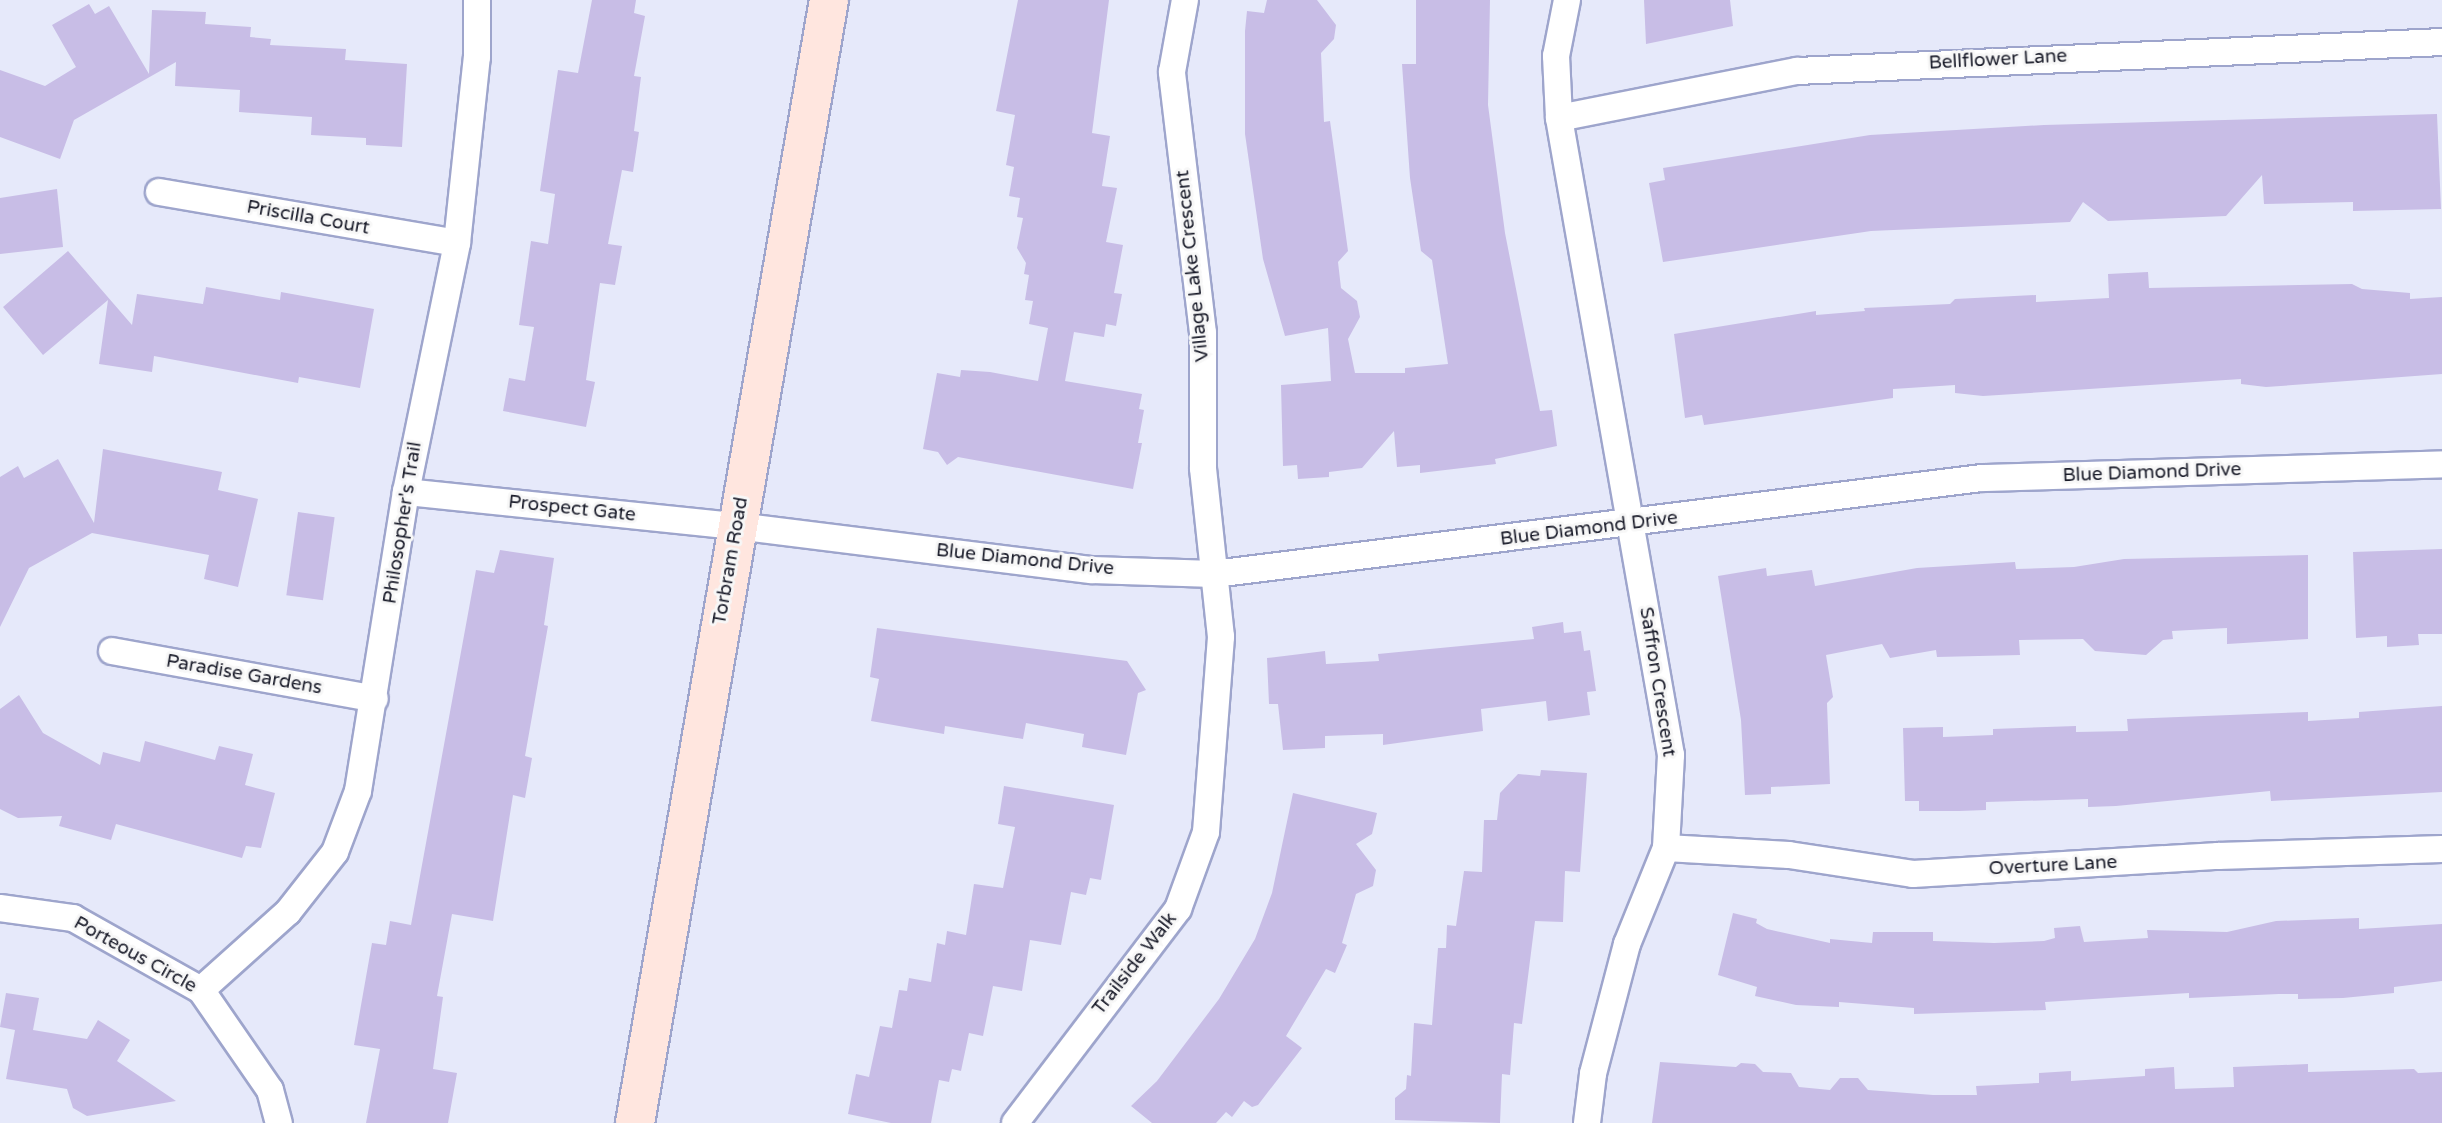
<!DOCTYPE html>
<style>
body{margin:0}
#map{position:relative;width:2442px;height:1123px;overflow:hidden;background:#e6e9fa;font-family:"Varela Round",sans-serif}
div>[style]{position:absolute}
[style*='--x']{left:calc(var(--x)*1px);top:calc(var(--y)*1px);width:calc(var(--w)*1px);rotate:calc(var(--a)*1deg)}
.building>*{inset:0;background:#c8bde6;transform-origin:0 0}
.roads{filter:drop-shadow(2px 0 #9ea5cc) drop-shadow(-2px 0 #9ea5cc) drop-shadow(0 2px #9ea5cc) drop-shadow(0 -2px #9ea5cc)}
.minor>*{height:26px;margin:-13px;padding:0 13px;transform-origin:13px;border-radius:13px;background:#fff}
.secondary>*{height:38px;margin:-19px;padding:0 19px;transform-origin:19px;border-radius:19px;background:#ffe6df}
span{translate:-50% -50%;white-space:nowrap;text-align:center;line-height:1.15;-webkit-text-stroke:6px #f7f7f7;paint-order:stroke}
.street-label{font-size:19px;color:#181a28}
</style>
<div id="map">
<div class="building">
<i style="clip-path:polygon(592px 0,636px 0,634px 13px,645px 16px,634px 76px,641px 77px,634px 131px,639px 132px,633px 172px,622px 170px,608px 244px,622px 246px,615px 285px,600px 283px,586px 380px,595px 382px,586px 427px,503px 411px,509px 378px,525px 381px,534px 327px,519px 325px,531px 241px,548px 244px,555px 194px,540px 191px,558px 70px,578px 73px)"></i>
<i style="clip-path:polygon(1018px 0,1109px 0,1092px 133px,1110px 136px,1102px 186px,1117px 188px,1106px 242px,1123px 245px,1114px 293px,1122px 294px,1116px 326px,1106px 324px,1104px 337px,1074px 332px,1065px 381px,1142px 394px,1139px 409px,1144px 410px,1138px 443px,1142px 443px,1133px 489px,958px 457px,947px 465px,938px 452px,923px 449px,937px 373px,960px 377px,961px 370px,990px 372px,1038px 381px,1048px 328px,1029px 324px,1033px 301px,1025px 300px,1029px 275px,1024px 274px,1026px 263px,1017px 248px,1023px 218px,1017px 217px,1020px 198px,1009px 196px,1014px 167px,1006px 165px,1015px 115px,996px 111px)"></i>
<i style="clip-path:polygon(1267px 0,1317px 0,1336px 25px,1334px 39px,1321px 53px,1324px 122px,1330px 121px,1348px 251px,1338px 262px,1341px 288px,1357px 301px,1360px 317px,1348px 339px,1355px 373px,1405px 373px,1405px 368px,1448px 364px,1432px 260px,1421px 251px,1410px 178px,1402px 64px,1416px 64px,1416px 0,1490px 0,1488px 105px,1505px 233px,1540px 411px,1552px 410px,1557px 446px,1495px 459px,1496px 464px,1420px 473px,1420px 465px,1397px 467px,1394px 431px,1362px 468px,1329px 472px,1329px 477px,1298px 479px,1297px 465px,1283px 466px,1281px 385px,1331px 381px,1328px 328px,1285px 336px,1263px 259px,1245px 134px,1245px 31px,1247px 11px,1264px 13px)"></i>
<i style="clip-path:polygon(1644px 0,1730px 0,1733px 26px,1646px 44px)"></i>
<i style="clip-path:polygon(89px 4px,95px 14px,109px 6px,149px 74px,152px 10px,206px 12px,205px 24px,251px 27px,250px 37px,271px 39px,270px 45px,346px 49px,345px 60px,407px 64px,402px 147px,366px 145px,366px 138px,311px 135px,312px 117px,239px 112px,240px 90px,175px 86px,176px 62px,74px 120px,60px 159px,0 137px,0 70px,45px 86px,76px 67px,52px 25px)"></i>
<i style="clip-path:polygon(2437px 114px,2441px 209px,2353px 211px,2353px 202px,2264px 204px,2262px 175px,2226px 216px,2108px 221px,2083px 202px,2070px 222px,1871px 231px,1663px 262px,1649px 183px,1665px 180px,1663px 168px,1870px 135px,2044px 125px)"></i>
<i style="clip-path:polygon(57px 189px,63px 247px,0 254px,0 198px)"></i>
<i style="clip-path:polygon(68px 251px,132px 325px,137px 294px,203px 304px,206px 287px,280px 300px,281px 292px,374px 309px,360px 388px,299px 377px,298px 383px,154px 356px,152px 372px,99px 364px,108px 300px,43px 355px,3px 307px)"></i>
<i style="clip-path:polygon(2148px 272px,2149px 288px,2352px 284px,2362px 289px,2410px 293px,2410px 299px,2442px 297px,2442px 374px,2266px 387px,2241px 384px,2241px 379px,1983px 396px,1955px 393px,1955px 385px,1893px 389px,1893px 398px,1704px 425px,1702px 415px,1685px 418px,1674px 334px,1816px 311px,1816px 315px,1865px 311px,1864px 308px,1950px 304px,1955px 299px,2036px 295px,2036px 302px,2109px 298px,2108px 274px)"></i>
<i style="clip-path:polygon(103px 449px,222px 472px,218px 490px,258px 499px,238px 587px,204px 579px,209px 555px,92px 533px,29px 568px,0 627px,0 477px,18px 466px,24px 478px,58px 459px,94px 523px)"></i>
<i style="left:298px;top:512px;width:37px;height:84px;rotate:8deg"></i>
<i style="clip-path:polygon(2442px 549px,2442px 634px,2418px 634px,2419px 645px,2387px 647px,2387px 636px,2356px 638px,2353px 552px)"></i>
<i style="clip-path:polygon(500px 550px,554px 558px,544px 625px,548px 626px,525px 756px,532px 758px,525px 798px,513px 795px,493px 921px,452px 914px,437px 996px,443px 997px,433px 1069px,457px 1073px,448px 1123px,366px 1123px,380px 1049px,354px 1045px,372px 943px,386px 945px,390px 921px,411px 925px,476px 570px,494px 573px)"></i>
<i style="clip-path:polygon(2308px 555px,2308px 639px,2227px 644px,2227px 628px,2172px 631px,2173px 639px,2163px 640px,2146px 655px,2095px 651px,2083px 639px,2019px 640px,2020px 655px,1937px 657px,1936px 650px,1890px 658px,1882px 644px,1826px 655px,1833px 697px,1827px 703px,1830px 784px,1771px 787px,1771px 794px,1745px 795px,1741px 720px,1718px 576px,1766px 568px,1767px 576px,1812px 570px,1815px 586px,1917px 568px,2015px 562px,2016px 569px,2074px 567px,2124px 559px)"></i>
<i style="clip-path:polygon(1563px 622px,1564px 633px,1581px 631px,1584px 651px,1590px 650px,1596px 691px,1587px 692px,1590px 715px,1548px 721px,1546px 701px,1481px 709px,1483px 731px,1383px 745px,1383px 734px,1325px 736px,1325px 748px,1283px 750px,1278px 704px,1269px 704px,1267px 658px,1325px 651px,1326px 664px,1379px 661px,1378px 654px,1534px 639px,1532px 627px)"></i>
<i style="clip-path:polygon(877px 628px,1127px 661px,1146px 690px,1138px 693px,1126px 755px,1082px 747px,1084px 734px,1026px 723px,1023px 739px,945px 726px,944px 734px,871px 721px,879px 679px,870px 677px)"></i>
<i style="clip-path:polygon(19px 695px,43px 733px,100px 765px,103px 752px,140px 762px,145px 741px,215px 760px,219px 746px,253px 754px,245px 785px,275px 793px,261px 848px,246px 846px,242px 858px,116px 824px,111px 840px,59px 826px,62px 816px,18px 818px,0 809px,0 709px)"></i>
<i style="clip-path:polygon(2442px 706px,2442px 792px,2271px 801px,2270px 791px,2116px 806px,2088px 807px,2088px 799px,1986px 802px,1986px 810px,1959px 811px,1919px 811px,1919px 801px,1905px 801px,1903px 728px,1943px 727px,1943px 737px,1993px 735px,1993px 729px,2076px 726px,2076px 732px,2128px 731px,2127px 719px,2308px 712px,2308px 721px,2359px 718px,2359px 712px)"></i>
<i style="clip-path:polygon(1541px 770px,1587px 773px,1580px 872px,1565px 871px,1563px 922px,1535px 921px,1522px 1024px,1514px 1023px,1510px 1075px,1502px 1074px,1500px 1123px,1395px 1120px,1395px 1098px,1406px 1089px,1407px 1075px,1411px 1076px,1414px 1023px,1432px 1025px,1438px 948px,1446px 948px,1447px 925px,1456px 926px,1464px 871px,1482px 872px,1484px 820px,1497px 820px,1500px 793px,1518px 774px,1540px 776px)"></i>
<i style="clip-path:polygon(1004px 786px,1114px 805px,1101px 880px,1090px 878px,1086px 895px,1071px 892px,1061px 945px,1030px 940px,1022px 991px,993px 986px,983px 1036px,969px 1033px,961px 1071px,952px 1069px,949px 1082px,939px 1080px,931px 1123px,891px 1123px,848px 1114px,856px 1074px,869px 1077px,880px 1026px,892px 1028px,899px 990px,907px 991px,909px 978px,931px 982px,937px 943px,945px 945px,947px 931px,966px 935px,974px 884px,1003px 888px,1015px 827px,998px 824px)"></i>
<i style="clip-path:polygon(1293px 793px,1377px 813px,1372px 834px,1356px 844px,1376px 870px,1373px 886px,1356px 894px,1342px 943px,1347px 945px,1335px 973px,1326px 969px,1286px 1036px,1302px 1048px,1258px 1105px,1252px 1107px,1244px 1101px,1232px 1117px,1226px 1112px,1216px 1123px,1152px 1123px,1131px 1106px,1157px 1081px,1219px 999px,1255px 939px,1272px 893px)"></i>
<i style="clip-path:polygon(1733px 913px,1757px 919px,1756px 923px,1767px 929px,1830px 943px,1830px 939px,1872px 943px,1873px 932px,1933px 932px,1933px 941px,1994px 943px,2044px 941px,2055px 938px,2054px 928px,2080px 926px,2084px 942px,2148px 938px,2147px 930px,2227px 932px,2276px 921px,2359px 918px,2359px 929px,2442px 924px,2442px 981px,2394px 987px,2394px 993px,2343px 998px,2298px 999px,2298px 994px,2279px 994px,2189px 998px,2189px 993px,2045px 1002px,2046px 1010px,1914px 1014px,1914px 1008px,1839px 1002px,1839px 1007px,1796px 1005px,1755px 996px,1757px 987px,1718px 975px)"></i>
<i style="clip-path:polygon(6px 993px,39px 998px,33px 1030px,87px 1039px,98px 1020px,130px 1040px,117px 1061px,176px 1101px,87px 1116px,73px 1108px,67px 1089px,6px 1079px,15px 1030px,0 1027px)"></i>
<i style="clip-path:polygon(1660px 1062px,1736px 1067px,1741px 1063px,1755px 1064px,1763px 1072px,1791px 1073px,1799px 1087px,1830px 1090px,1840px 1078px,1858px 1078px,1868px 1090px,1933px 1095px,1977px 1095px,1976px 1086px,2039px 1083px,2039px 1073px,2071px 1071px,2071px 1081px,2145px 1076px,2145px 1069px,2174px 1067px,2175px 1089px,2234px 1087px,2233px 1067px,2308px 1064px,2308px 1072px,2414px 1069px,2418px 1073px,2442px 1072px,2442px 1123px,1652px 1123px)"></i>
</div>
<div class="roads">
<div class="minor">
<i style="--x:1567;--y:0;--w:57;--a:101.1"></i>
<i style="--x:1556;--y:56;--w:62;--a:87.2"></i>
<i style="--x:1559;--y:118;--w:647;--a:80.03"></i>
<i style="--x:1671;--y:755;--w:93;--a:93.1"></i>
<i style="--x:1666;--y:848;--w:104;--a:112.1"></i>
<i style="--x:1627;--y:944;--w:134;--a:104.7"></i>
<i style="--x:1593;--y:1074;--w:49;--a:97"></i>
<i style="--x:1559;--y:118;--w:243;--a:-11.2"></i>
<i style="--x:1797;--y:71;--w:646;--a:-2.57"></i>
<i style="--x:159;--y:192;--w:302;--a:9.7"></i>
<i style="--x:406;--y:492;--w:333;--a:5.9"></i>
<i style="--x:737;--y:526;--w:358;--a:7.1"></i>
<i style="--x:1092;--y:570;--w:122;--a:1.9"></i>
<i style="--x:1214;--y:574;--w:774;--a:-7.13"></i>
<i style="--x:1982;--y:478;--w:460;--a:-1.7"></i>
<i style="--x:112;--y:651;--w:267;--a:10.3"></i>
<i style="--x:1666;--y:848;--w:123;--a:3.3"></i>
<i style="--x:1789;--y:855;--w:125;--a:8.7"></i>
<i style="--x:1913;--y:874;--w:306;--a:-3.4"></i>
<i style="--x:2218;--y:856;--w:224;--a:-1.8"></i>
<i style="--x:0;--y:908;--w:74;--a:7.8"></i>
<i style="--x:73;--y:918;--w:147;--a:29.4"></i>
<i style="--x:201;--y:990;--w:121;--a:55.4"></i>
<i style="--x:270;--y:1090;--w:34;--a:75"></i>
<i style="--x:201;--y:990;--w:117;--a:-41.9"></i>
<i style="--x:288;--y:912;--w:76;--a:-51.9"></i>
<i style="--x:335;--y:852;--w:65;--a:-69.3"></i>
<i style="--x:358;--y:791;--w:303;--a:-80.9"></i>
<i style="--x:406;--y:492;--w:254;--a:-78.4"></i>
<i style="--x:457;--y:243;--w:187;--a:-83.9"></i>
<i style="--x:477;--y:57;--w:57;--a:-90"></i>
<i style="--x:1015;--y:1123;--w:269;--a:-52.7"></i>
<i style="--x:1178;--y:909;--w:82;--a:-70"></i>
<i style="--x:1206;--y:832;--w:196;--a:-85.6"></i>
<i style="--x:1221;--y:637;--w:170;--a:-96.1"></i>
<i style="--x:1203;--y:468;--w:135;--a:-90"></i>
<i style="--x:1203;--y:333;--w:263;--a:-96.8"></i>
<i style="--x:1172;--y:72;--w:73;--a:-79.8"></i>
</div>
<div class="secondary">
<i style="--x:635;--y:1123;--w:1140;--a:-80.2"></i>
</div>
</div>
<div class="street-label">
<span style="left:1998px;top:60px;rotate:-3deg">Bellflower Lane</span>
<span style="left:308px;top:218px;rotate:10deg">Priscilla Court</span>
<span style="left:1193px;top:266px;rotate:-96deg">Village Lake Crescent</span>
<span style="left:2152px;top:473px;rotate:-2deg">Blue Diamond Drive</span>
<span style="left:572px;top:509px;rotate:6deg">Prospect Gate</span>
<span style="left:403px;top:523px;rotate:-81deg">Philosopher's Trail</span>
<span style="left:1589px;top:529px;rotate:-7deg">Blue Diamond Drive</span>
<span style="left:1025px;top:560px;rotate:6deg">Blue Diamond Drive</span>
<span style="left:731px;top:561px;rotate:-80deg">Torbram Road</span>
<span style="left:244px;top:675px;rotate:10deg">Paradise Gardens</span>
<span style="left:1657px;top:682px;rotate:81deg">Saffron Crescent</span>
<span style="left:2053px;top:866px;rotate:-3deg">Overture Lane</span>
<span style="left:135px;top:955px;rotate:29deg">Porteous Circle</span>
<span style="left:1135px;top:964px;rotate:-52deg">Trailside Walk</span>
</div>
</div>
